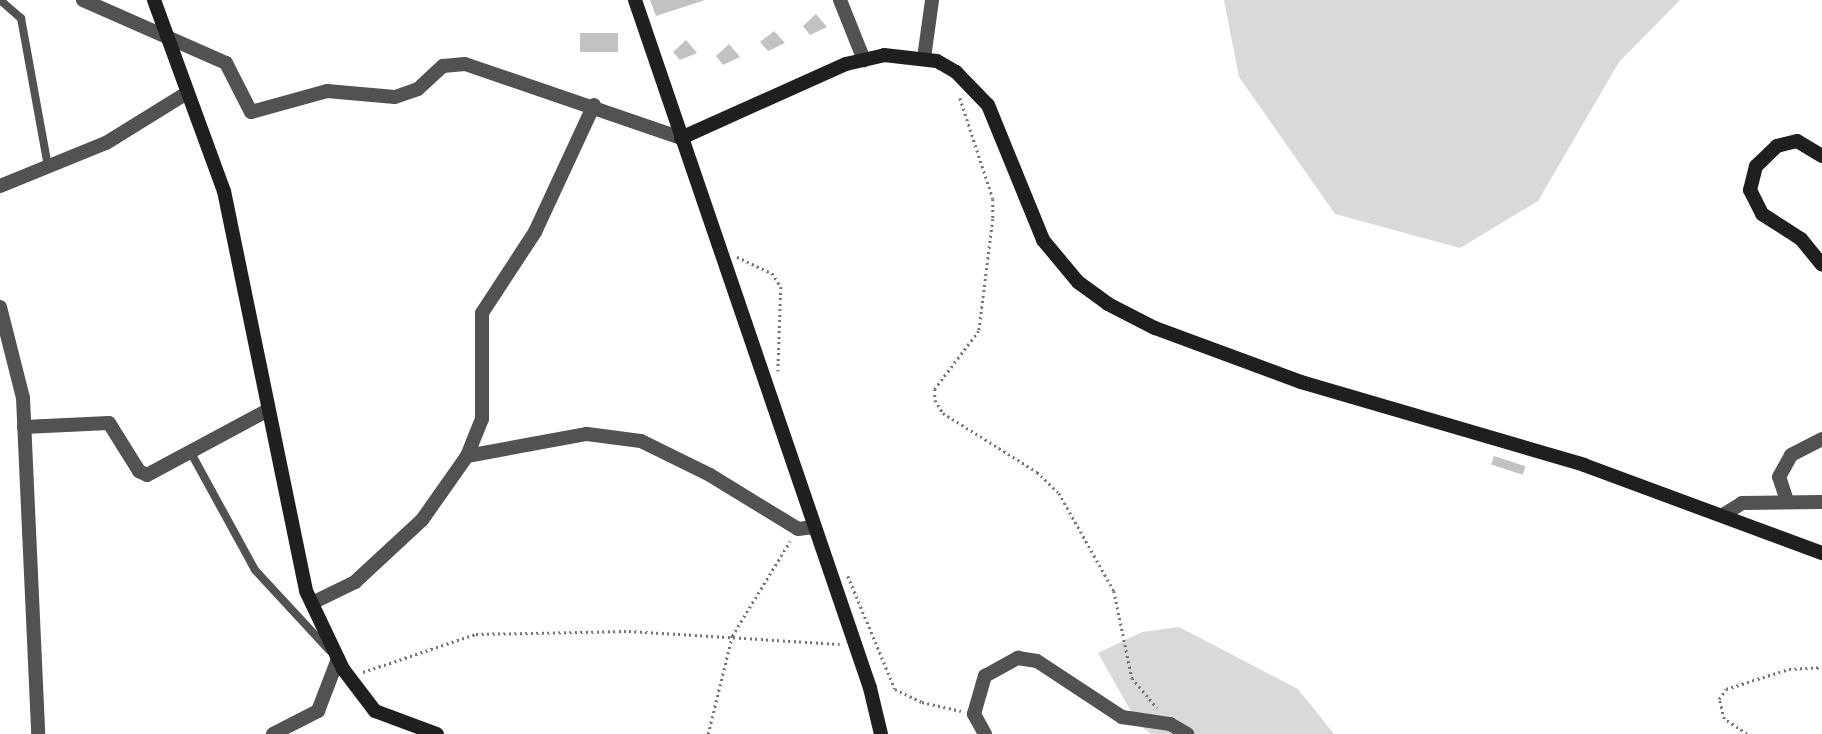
<!DOCTYPE html>
<style>
body{margin:0}
#map{position:relative;width:1822px;height:734px;overflow:hidden;background:#fff;font-family:"DM Sans",sans-serif}
div>[style]{position:absolute}
[style*='--x']{left:calc(var(--x)*1px);top:calc(var(--y)*1px);width:calc(var(--w)*1px);rotate:calc(var(--a)*1deg)}
.green>*{inset:0;background:#d9d9d9}
.building>*{inset:0;background:#c2c2c2;transform-origin:0 0}
.path>*{height:2.5px;margin-top:-1.25px;transform-origin:0;background:repeating-linear-gradient(90deg,#747474 0 2px,transparent 0 5.5px)}
.lane>*{height:8px;margin:-4px;padding:0 4px;transform-origin:4px;border-radius:4px;background:#525252}
.street>*{height:14px;margin:-7px;padding:0 7px;transform-origin:7px;border-radius:7px;background:#525252}
.secondary>*{height:14px;margin:-7px;padding:0 7px;transform-origin:7px;border-radius:7px;background:#1f1f1f}
span{translate:-50% -50%;white-space:nowrap;text-align:center;line-height:1.15;-webkit-text-stroke:7px #fff;paint-order:stroke}
</style>
<div id="map">
<div class="green">
<i style="clip-path:polygon(1224px 0,1680px 0,1619px 62px,1538px 201px,1460px 248px,1335px 214px,1239px 77px)"></i>
<i style="clip-path:polygon(1179px 627px,1298px 689px,1334px 734px,1151px 734px,1138px 724px,1098px 653px,1142px 632px)"></i>
</div>
<div class="building">
<i style="clip-path:polygon(650px 0,705px 0,656px 16px)"></i>
<i style="clip-path:polygon(816px 14px,827px 27px,810px 35px,803px 26px)"></i>
<i style="clip-path:polygon(774px 31px,785px 43px,768px 51px,760px 42px)"></i>
<i style="left:618px;top:33px;width:19px;height:38px;rotate:90deg"></i>
<i style="clip-path:polygon(686px 40px,697px 53px,680px 60px,673px 52px)"></i>
<i style="clip-path:polygon(729px 44px,740px 57px,723px 65px,716px 56px)"></i>
<i style="left:1494px;top:456px;width:33px;height:9px;rotate:18deg"></i>
</div>
<div class="path">
<i style="--x:960;--y:98;--w:106;--a:71.9"></i>
<i style="--x:993;--y:199;--w:20;--a:90"></i>
<i style="--x:993;--y:219;--w:113;--a:97.1"></i>
<i style="--x:979;--y:331;--w:73;--a:127.2"></i>
<i style="--x:935;--y:389;--w:11;--a:90"></i>
<i style="--x:935;--y:400;--w:15;--a:58"></i>
<i style="--x:943;--y:413;--w:111;--a:32.1"></i>
<i style="--x:1037;--y:472;--w:30;--a:44"></i>
<i style="--x:1059;--y:493;--w:112;--a:60.7"></i>
<i style="--x:1114;--y:591;--w:89;--a:78.3"></i>
<i style="--x:1132;--y:678;--w:39;--a:50"></i>
<i style="--x:737;--y:257;--w:38;--a:25"></i>
<i style="--x:772;--y:273;--w:17;--a:57"></i>
<i style="--x:781;--y:287;--w:84;--a:92"></i>
<i style="--x:848;--y:576;--w:122;--a:67.4"></i>
<i style="--x:895;--y:689;--w:30;--a:26"></i>
<i style="--x:922;--y:702;--w:40;--a:13"></i>
<i style="--x:363;--y:672;--w:119;--a:-18.6"></i>
<i style="--x:476;--y:634;--w:153;--a:-1.1"></i>
<i style="--x:629;--y:631;--w:211;--a:3.5"></i>
<i style="--x:708;--y:734;--w:101;--a:-76.2"></i>
<i style="--x:732;--y:636;--w:111;--a:-58.6"></i>
<i style="--x:1747;--y:734;--w:27;--a:-147"></i>
<i style="--x:1724;--y:719;--w:21;--a:-104"></i>
<i style="--x:1719;--y:699;--w:12;--a:-55"></i>
<i style="--x:1726;--y:689;--w:66;--a:-17.6"></i>
<i style="--x:1789;--y:669;--w:33;--a:-3"></i>
</div>
<div class="lane">
<i style="--x:0;--y:0;--w:28;--a:41"></i>
<i style="--x:21;--y:18;--w:150;--a:79.7"></i>
<i style="--x:191;--y:453;--w:133;--a:61.3"></i>
<i style="--x:255;--y:570;--w:109;--a:47.2"></i>
</div>
<div class="street">
<i style="--x:83;--y:0;--w:156;--a:23.8"></i>
<i style="--x:226;--y:63;--w:55;--a:63"></i>
<i style="--x:251;--y:112;--w:79;--a:-15.4"></i>
<i style="--x:327;--y:91;--w:68;--a:5"></i>
<i style="--x:395;--y:97;--w:24;--a:-19"></i>
<i style="--x:418;--y:89;--w:34;--a:-43"></i>
<i style="--x:443;--y:66;--w:22;--a:-5"></i>
<i style="--x:465;--y:64;--w:228;--a:18.9"></i>
<i style="--x:840;--y:0;--w:65;--a:68.2"></i>
<i style="--x:924;--y:58;--w:59;--a:-82.1"></i>
<i style="--x:0;--y:186;--w:114;--a:-22.1"></i>
<i style="--x:106;--y:143;--w:95;--a:-31.7"></i>
<i style="--x:0;--y:307;--w:94;--a:75.8"></i>
<i style="--x:23;--y:398;--w:336;--a:87.4"></i>
<i style="--x:24;--y:427;--w:85;--a:-2.7"></i>
<i style="--x:109;--y:423;--w:57;--a:58"></i>
<i style="--x:139;--y:471;--w:9;--a:27"></i>
<i style="--x:147;--y:475;--w:137;--a:-28.2"></i>
<i style="--x:467;--y:456;--w:122;--a:-10.4"></i>
<i style="--x:587;--y:434;--w:54;--a:7.4"></i>
<i style="--x:641;--y:441;--w:77;--a:26.2"></i>
<i style="--x:710;--y:475;--w:103;--a:31.5"></i>
<i style="--x:798;--y:529;--w:16;--a:-7"></i>
<i style="--x:1787;--y:501;--w:25;--a:-108"></i>
<i style="--x:1779;--y:477;--w:25;--a:-61"></i>
<i style="--x:1791;--y:455;--w:35;--a:-27"></i>
<i style="--x:1723;--y:515;--w:22;--a:-32"></i>
<i style="--x:1742;--y:503;--w:80;--a:-0.7"></i>
<i style="--x:312;--y:603;--w:48;--a:-26"></i>
<i style="--x:355;--y:582;--w:91;--a:-42.8"></i>
<i style="--x:422;--y:520;--w:78;--a:-54.9"></i>
<i style="--x:467;--y:456;--w:40;--a:-68"></i>
<i style="--x:482;--y:419;--w:106;--a:-90"></i>
<i style="--x:482;--y:313;--w:97;--a:-56.8"></i>
<i style="--x:535;--y:232;--w:140;--a:-65.1"></i>
<i style="--x:273;--y:734;--w:51;--a:-27.1"></i>
<i style="--x:318;--y:711;--w:56;--a:-69"></i>
<i style="--x:985;--y:734;--w:23;--a:-119"></i>
<i style="--x:974;--y:714;--w:40;--a:-74"></i>
<i style="--x:985;--y:676;--w:38;--a:-29"></i>
<i style="--x:1018;--y:658;--w:19;--a:9"></i>
<i style="--x:1037;--y:661;--w:102;--a:33.4"></i>
<i style="--x:1122;--y:717;--w:49;--a:8.3"></i>
<i style="--x:1170;--y:724;--w:20;--a:30"></i>
</div>
<div class="secondary">
<i style="--x:154;--y:0;--w:203;--a:69.9"></i>
<i style="--x:224;--y:191;--w:408;--a:78.4"></i>
<i style="--x:306;--y:591;--w:86;--a:64.6"></i>
<i style="--x:343;--y:669;--w:53;--a:52.7"></i>
<i style="--x:375;--y:711;--w:66;--a:20.4"></i>
<i style="--x:635;--y:0;--w:727;--a:71.14"></i>
<i style="--x:870;--y:688;--w:47;--a:76.6"></i>
<i style="--x:681;--y:138;--w:181;--a:-24.2"></i>
<i style="--x:846;--y:64;--w:39;--a:-13"></i>
<i style="--x:884;--y:55;--w:53;--a:6.5"></i>
<i style="--x:937;--y:61;--w:22;--a:30"></i>
<i style="--x:956;--y:72;--w:46;--a:45.9"></i>
<i style="--x:988;--y:105;--w:146;--a:67.8"></i>
<i style="--x:1043;--y:240;--w:55;--a:50.2"></i>
<i style="--x:1078;--y:282;--w:37;--a:36"></i>
<i style="--x:1108;--y:304;--w:53;--a:27.1"></i>
<i style="--x:1155;--y:328;--w:156;--a:20.3"></i>
<i style="--x:1301;--y:382;--w:295;--a:16.3"></i>
<i style="--x:1584;--y:465;--w:254;--a:20.3"></i>
<i style="--x:1822;--y:156;--w:29;--a:-149"></i>
<i style="--x:1797;--y:141;--w:21;--a:166"></i>
<i style="--x:1777;--y:146;--w:29;--a:136"></i>
<i style="--x:1756;--y:166;--w:25;--a:104"></i>
<i style="--x:1750;--y:190;--w:27;--a:63"></i>
<i style="--x:1762;--y:214;--w:46;--a:32.7"></i>
<i style="--x:1801;--y:239;--w:33;--a:51"></i>
</div>
</div>
